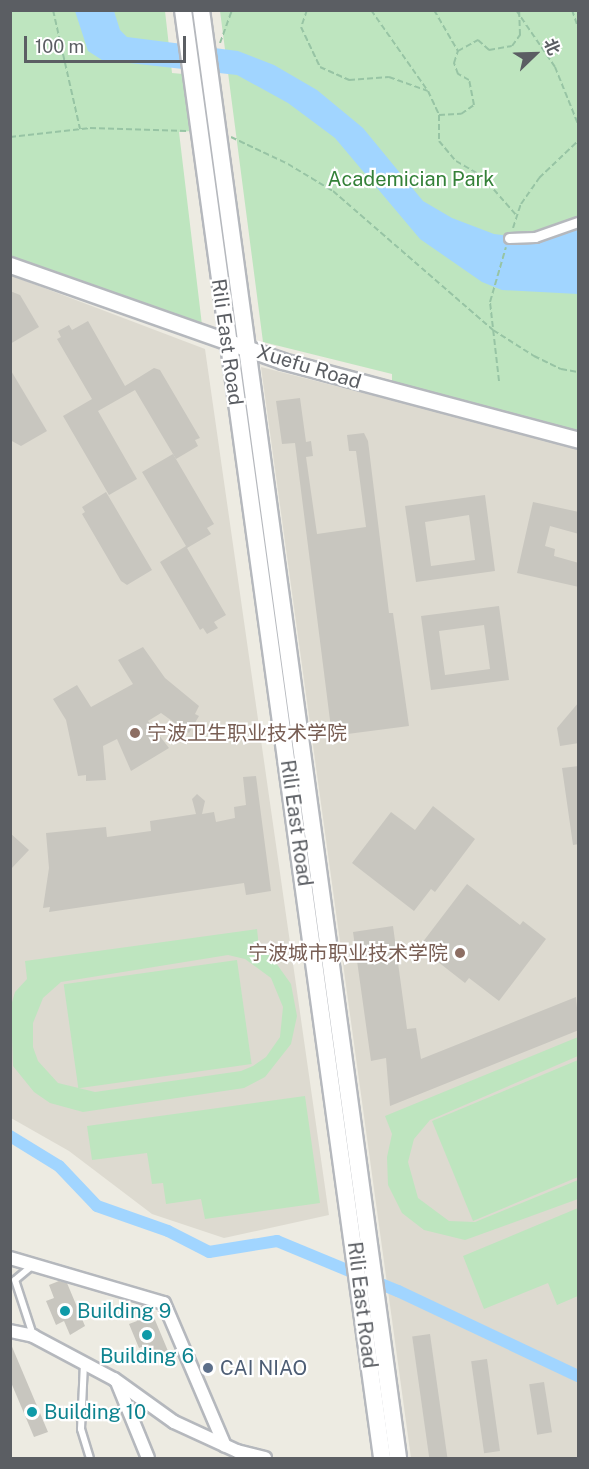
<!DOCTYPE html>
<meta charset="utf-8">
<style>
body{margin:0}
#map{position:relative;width:589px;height:1469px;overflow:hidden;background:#edebe2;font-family:"Public Sans","Noto Sans SC",sans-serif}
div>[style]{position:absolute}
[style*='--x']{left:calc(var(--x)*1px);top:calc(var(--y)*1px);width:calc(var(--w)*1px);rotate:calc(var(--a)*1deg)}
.education>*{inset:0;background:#dddad0}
.green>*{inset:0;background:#bee5bf;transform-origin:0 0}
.water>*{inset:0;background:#a1d5ff}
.canal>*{height:12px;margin:-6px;padding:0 6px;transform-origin:6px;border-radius:6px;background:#a1d5ff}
.building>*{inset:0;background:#c8c6bf;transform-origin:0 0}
.path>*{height:2px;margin-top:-1px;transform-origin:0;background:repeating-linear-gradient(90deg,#97c4a4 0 6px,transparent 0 9px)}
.roads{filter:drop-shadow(2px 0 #b5b8bd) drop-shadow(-2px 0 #b5b8bd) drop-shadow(0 2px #b5b8bd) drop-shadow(0 -2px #b5b8bd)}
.service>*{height:6px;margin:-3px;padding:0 3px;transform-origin:3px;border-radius:3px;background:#fff}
.pedestrian>*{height:9px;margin:-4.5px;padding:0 4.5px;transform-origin:4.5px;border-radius:4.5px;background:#fff}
.minor>*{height:12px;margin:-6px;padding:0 6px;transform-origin:6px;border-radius:6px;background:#fff}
.tertiary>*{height:15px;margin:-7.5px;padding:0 7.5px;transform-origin:7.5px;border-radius:7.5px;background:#fff}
.secondary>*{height:16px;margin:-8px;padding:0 8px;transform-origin:8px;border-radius:8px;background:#fff}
.dots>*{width:16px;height:16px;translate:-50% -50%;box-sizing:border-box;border:3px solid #fff;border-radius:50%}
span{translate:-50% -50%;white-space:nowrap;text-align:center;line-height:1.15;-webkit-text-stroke:4.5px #fff;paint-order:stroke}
.park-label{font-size:20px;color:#348138}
.street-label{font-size:20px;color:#5b5e63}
.education-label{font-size:20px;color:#785e54}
.left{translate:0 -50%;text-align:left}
.right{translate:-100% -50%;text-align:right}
.culture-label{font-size:20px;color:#0d838f}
.service-label{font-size:20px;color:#4e5e75}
.frame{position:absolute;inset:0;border:12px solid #5b5e63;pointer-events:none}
.north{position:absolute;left:505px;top:24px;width:60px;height:60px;-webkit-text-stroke:4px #fff;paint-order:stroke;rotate:67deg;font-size:16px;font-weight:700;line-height:24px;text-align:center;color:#5b5e63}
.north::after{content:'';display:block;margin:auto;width:21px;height:27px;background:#5b5e63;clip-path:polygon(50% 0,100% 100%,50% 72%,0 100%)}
.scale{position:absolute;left:24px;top:36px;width:162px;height:27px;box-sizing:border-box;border:3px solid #5b5e63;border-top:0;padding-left:8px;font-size:18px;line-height:21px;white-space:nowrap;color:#5b5e63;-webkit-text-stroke:4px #fff;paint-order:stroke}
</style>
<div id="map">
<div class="education">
<i style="clip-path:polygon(10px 275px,205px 349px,329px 1215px,224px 1238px,152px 1214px,69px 1151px,11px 1118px)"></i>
<i style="clip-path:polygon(261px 367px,578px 448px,578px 1458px,411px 1458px)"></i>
</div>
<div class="green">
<i style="clip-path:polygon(10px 11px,165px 11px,172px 73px,183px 74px,191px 131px,179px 132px,202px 325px,11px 256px)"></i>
<i style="clip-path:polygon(220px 11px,578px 11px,578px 432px,392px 384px,392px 374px,263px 342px)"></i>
<i style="clip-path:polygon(evenodd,257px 929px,259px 948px,271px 956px,291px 984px,297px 1016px,291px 1044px,265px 1077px,244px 1088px,83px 1112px,50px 1103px,34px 1092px,13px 1066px,11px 1006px,15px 992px,27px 979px,25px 961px,257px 929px,228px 955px,245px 959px,271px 978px,283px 1007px,280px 1037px,266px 1057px,253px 1066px,241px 1071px,95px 1092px,58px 1083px,38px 1061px,33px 1047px,33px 1023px,43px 998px,61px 982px,228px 955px)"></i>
<i style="left:237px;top:960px;width:105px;height:175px;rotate:82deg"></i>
<i style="clip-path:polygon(578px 1037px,578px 1056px,430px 1120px,414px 1139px,408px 1162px,418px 1198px,449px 1221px,475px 1222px,578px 1180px,578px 1199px,465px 1240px,424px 1230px,402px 1213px,388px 1185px,387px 1157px,392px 1134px,385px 1116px)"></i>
<i style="clip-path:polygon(578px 1060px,578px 1177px,473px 1221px,432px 1121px)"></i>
<i style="clip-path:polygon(305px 1096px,320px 1203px,205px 1219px,201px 1199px,166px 1204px,163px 1183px,152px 1184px,147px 1153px,92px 1160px,87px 1126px)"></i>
<i style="clip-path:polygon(578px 1208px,578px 1296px,557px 1305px,548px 1283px,484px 1309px,463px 1256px)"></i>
</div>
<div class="water">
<i style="clip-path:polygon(75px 11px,114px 11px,120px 30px,127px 37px,238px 51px,274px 65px,317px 90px,363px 128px,423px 201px,452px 218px,494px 234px,525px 238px,578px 222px,578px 294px,502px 290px,482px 282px,420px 239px,335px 138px,288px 103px,237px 75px,102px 60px,88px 51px)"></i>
</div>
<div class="canal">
<i style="--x:10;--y:1136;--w:57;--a:31.5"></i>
<i style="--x:59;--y:1166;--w:55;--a:46.5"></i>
<i style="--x:97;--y:1206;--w:75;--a:19.4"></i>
<i style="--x:168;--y:1231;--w:46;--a:27.1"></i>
<i style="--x:209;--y:1252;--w:69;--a:-9.2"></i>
<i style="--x:277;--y:1241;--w:131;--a:22.5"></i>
<i style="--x:398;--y:1291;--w:199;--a:25.3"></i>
</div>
<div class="building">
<i style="clip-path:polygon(10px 291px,20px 295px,39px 327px,10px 344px)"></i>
<i style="clip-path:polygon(88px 321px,125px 386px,154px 368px,160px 370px,200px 438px,195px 440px,198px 446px,176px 459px,135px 390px,98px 411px,137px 479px,109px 495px,63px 416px,92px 399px,57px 339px,61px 337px,58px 331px,69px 325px,72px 330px)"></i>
<i style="clip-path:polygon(10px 369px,47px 431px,21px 446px,10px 440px)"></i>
<i style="clip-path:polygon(300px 398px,306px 442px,311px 441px,313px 456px,306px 457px,317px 534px,366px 527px,356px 451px,349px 451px,347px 435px,364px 433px,368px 441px,389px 613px,393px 613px,409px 726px,332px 736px,295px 443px,282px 444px,276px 401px)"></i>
<i style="clip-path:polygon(173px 454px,214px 524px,207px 528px,211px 534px,187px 548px,226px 615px,214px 622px,218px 628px,207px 634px,203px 628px,200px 630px,160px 562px,186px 546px,142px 472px)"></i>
<i style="clip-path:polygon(106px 492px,152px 570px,127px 585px,121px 581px,82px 514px,85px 512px,82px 507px)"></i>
<i style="clip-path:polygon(evenodd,485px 495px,495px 571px,416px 582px,405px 506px,485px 495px,469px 515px,475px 560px,431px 566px,425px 522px,469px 515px)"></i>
<i style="clip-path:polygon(533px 502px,579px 512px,579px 534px,550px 526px,545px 546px,555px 549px,554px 556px,579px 563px,579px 587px,517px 573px)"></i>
<i style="clip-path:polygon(evenodd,499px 606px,509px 680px,431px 690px,421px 616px,499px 606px,484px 625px,490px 669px,445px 675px,439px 631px,484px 625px)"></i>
<i style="clip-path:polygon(143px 647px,165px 678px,199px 706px,195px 714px,199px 716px,189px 733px,161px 713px,148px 721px,169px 748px,131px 771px,117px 739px,103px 746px,106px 780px,86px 781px,86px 775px,78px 776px,66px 720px,53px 699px,77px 685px,91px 707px,133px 684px,118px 660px)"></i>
<i style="clip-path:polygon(579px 702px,579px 743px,560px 746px,557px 728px)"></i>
<i style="clip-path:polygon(579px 766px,579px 844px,573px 845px,562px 768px)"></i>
<i style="clip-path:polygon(256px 776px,271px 891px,246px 895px,244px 883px,49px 912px,50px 907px,43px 908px,49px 868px,46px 833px,106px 827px,107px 837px,151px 831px,150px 821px,196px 814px,192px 799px,197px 794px,205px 801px,202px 814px,214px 812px,216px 822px,235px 818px,234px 807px,246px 805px,243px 777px)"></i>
<i style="clip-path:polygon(433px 806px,475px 839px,435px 892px,431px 889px,414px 911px,352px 863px,391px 812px,415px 830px)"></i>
<i style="clip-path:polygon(10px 833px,29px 850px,10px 870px)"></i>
<i style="clip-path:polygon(467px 884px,520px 925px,523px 921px,546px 939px,499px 1001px,469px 978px,465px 983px,419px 947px)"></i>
<i style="clip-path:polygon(393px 926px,407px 1029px,416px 1028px,421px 1059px,576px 997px,579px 1030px,390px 1106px,386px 1058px,371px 1061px,353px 932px)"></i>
<i style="clip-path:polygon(59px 1281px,67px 1283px,85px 1326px,70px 1335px,64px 1321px,56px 1325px,46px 1301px,54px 1298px,49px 1285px)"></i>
<i style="clip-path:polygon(143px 1305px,150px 1308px,168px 1351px,152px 1359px,147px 1345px,139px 1348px,129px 1324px,137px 1321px,132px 1310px)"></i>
<i style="left:430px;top:1334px;width:125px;height:18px;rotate:82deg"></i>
<i style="clip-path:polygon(10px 1342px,48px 1432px,34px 1437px,10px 1380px)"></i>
<i style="left:487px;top:1359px;width:93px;height:16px;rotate:82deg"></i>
<i style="left:544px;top:1382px;width:51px;height:15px;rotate:81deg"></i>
</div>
<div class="path">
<i style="--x:53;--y:10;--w:122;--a:77.2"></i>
<i style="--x:307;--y:10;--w:18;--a:109"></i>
<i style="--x:301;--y:27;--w:44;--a:64.6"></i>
<i style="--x:320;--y:67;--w:32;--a:24"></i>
<i style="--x:349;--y:80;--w:40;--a:-4.3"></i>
<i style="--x:389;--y:77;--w:41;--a:19.7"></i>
<i style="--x:428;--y:91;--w:26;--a:65"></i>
<i style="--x:439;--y:115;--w:22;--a:-3"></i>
<i style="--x:461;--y:114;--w:16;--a:-35"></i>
<i style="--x:474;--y:105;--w:25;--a:-101"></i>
<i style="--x:469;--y:80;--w:13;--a:-151"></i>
<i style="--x:458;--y:74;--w:12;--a:-110"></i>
<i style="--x:454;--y:63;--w:13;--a:-72"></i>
<i style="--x:458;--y:51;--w:23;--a:-29"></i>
<i style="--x:478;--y:40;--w:15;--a:42"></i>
<i style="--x:489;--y:50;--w:23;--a:-10"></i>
<i style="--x:512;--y:46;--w:14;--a:-54"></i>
<i style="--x:520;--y:35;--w:25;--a:-92"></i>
<i style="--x:371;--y:10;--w:99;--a:54.9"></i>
<i style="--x:434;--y:10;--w:48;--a:59.7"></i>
<i style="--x:516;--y:10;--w:69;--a:55.6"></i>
<i style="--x:555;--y:67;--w:61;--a:68"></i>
<i style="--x:572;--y:10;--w:18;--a:71"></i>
<i style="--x:220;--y:43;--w:35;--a:-70"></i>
<i style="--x:439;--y:115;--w:26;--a:90"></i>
<i style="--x:439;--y:141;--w:26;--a:50"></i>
<i style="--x:456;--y:161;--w:30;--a:30"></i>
<i style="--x:482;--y:176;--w:53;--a:48.8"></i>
<i style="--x:10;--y:137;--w:81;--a:-6.4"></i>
<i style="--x:90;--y:128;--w:97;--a:1.8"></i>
<i style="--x:231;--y:137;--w:63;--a:25.3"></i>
<i style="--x:288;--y:164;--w:52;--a:31"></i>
<i style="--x:333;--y:191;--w:212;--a:41"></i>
<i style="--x:493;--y:330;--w:49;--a:32.4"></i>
<i style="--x:534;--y:356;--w:30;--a:26"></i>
<i style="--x:561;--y:369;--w:17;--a:10"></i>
<i style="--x:513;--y:228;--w:25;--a:-72"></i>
<i style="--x:521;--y:204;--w:32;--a:-55"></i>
<i style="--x:539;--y:178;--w:54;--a:-43.5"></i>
<i style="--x:499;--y:381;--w:80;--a:-96.5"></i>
<i style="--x:490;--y:302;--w:57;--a:-73.8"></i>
</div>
<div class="roads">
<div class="service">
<i style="--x:33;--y:1265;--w:23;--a:140"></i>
<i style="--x:15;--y:1280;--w:58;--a:71.9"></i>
<i style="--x:84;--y:1363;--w:66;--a:92.6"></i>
<i style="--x:81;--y:1429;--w:30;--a:73"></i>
</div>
<div class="pedestrian">
<i style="--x:509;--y:238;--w:26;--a:-2"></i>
<i style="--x:535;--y:237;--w:46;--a:-19.2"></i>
</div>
<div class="minor">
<i style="--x:10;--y:1258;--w:160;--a:16.3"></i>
<i style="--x:164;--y:1303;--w:155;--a:66.9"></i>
<i style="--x:10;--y:1331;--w:24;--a:12"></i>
<i style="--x:33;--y:1336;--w:92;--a:28"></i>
<i style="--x:114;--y:1379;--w:74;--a:35.6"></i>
<i style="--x:174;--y:1422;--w:69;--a:24.7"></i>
<i style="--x:237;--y:1451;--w:29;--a:14"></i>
<i style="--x:117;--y:1382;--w:82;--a:67.8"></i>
</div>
<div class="tertiary">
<i style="--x:10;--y:265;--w:288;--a:19.4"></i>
<i style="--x:282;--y:361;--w:306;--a:14.9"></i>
</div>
<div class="secondary">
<i style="--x:183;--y:10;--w:1462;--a:82.17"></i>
<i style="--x:201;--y:10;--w:1461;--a:82.25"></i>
</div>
</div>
<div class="dots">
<i style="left:135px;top:733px;background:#8d6e63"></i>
<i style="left:460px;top:953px;background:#8d6e63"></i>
<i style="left:65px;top:1311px;background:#0f9aa8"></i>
<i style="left:147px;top:1335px;background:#0f9aa8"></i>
<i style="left:208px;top:1368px;background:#5c6f8a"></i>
<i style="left:32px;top:1412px;background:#0f9aa8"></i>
</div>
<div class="park-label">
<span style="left:411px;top:179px">Academician Park</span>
</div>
<div class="street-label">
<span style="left:227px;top:342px;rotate:82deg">Rili East Road</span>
<span style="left:309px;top:367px;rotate:17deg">Xuefu Road</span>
<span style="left:296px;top:823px;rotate:82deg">Rili East Road</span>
<span style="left:362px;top:1305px;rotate:83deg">Rili East Road</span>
</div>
<div class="education-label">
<span class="left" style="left:147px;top:733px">宁波卫生职业技术学院</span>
<span class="right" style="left:448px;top:953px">宁波城市职业技术学院</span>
</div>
<div class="culture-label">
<span class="left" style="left:77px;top:1311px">Building 9</span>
<span style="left:147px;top:1356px">Building 6</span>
<span class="left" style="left:44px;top:1412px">Building 10</span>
</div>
<div class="service-label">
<span class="left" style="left:220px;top:1368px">CAI NIAO</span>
</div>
<div class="frame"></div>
<div class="north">北</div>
<div class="scale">100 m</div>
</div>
